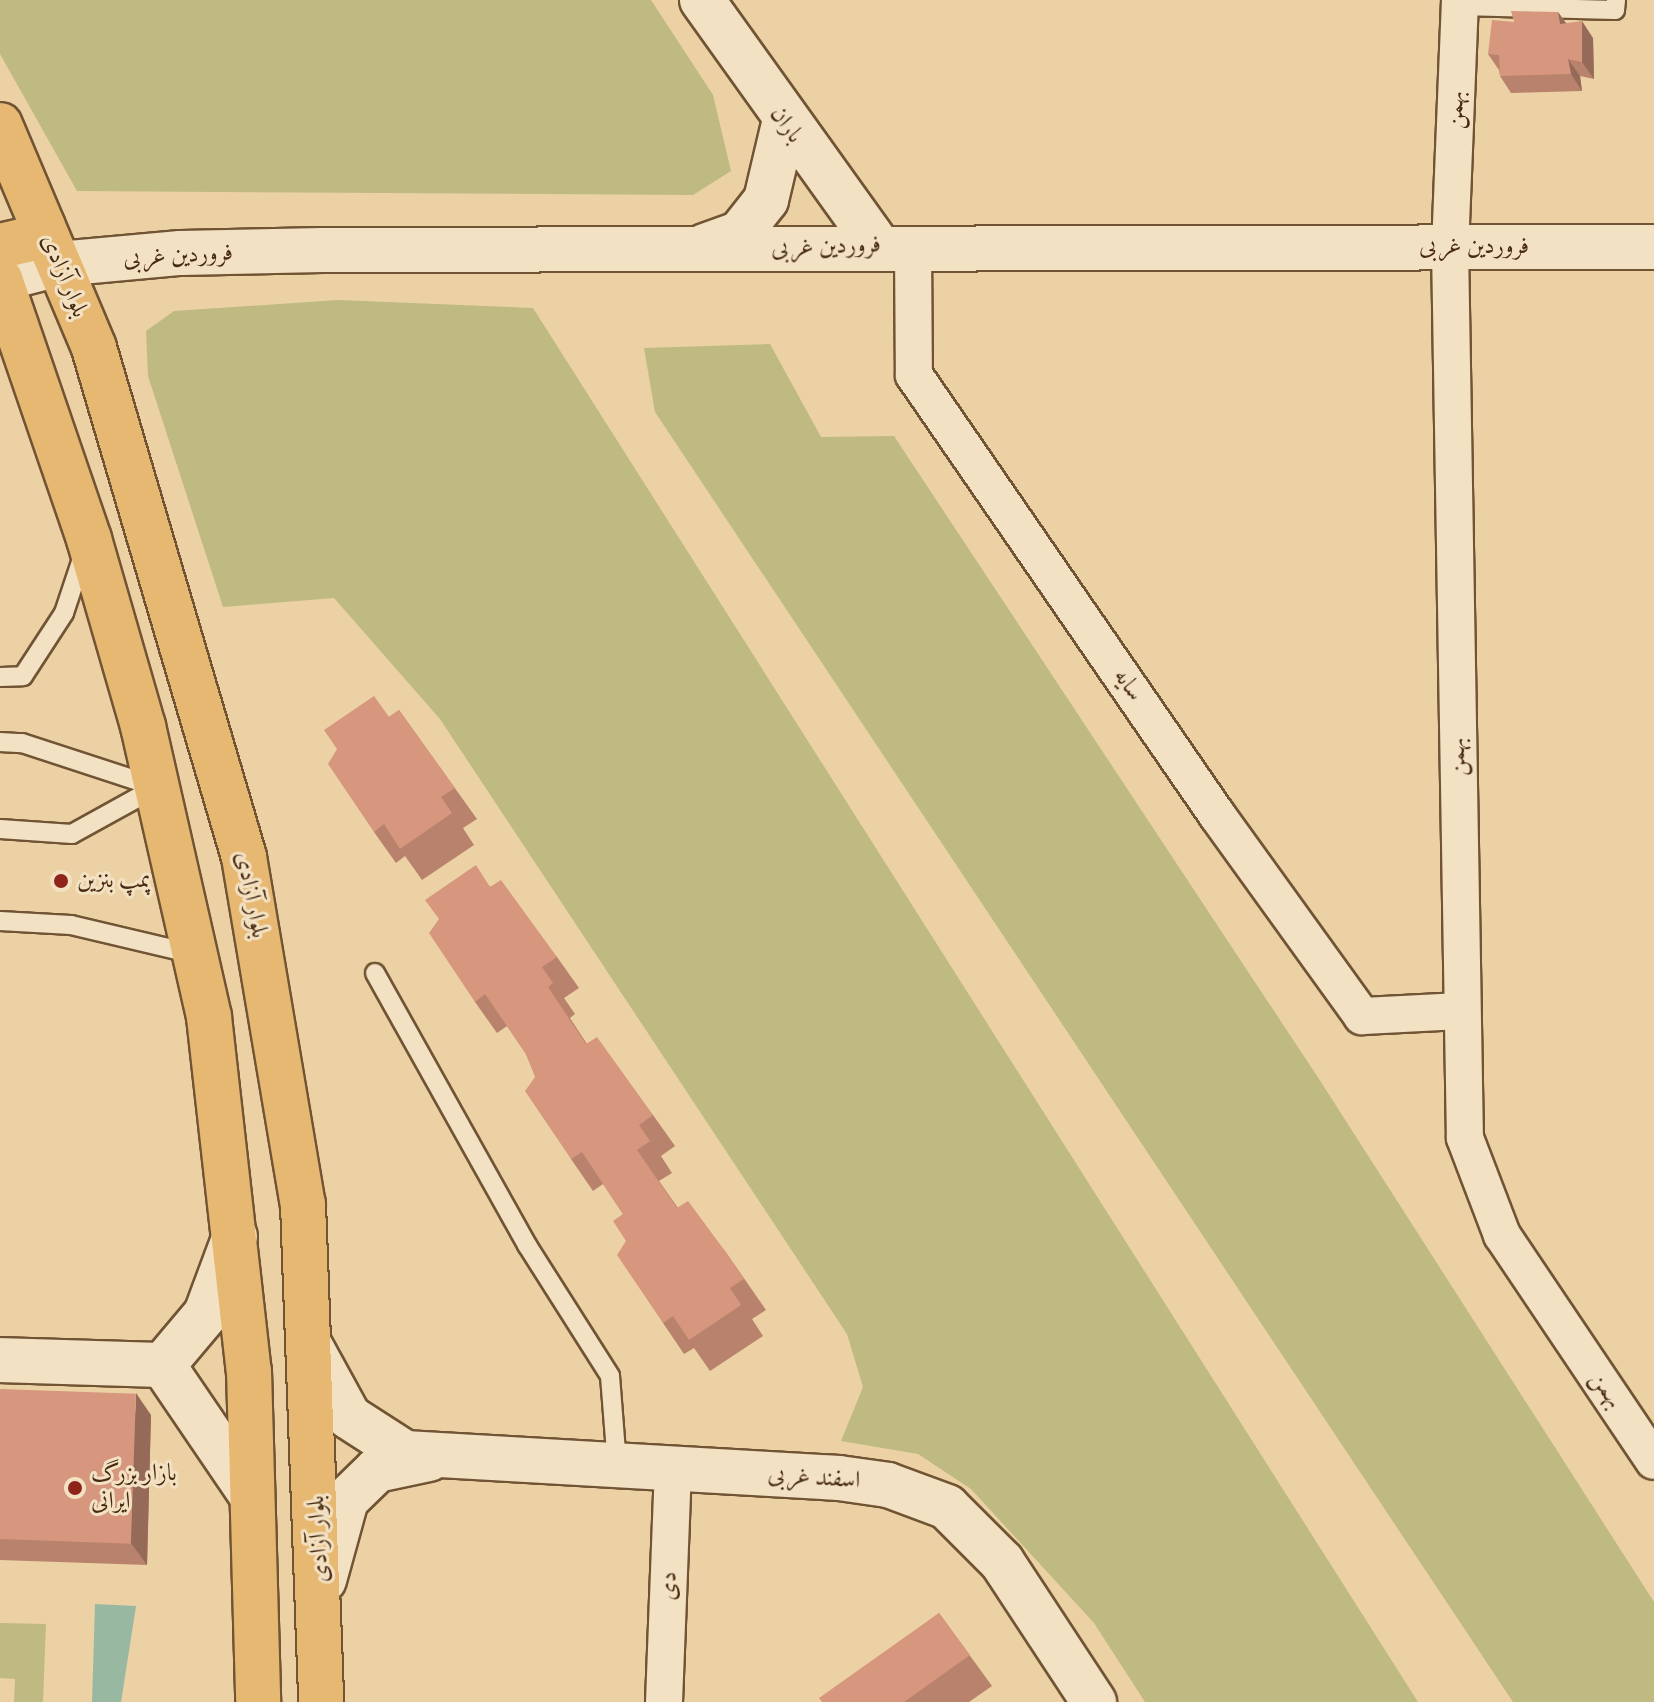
<!DOCTYPE html>
<meta charset="utf-8">
<style>
body{margin:0}
#map{position:relative;width:1654px;height:1702px;overflow:hidden;background:#ecd1a4;font-family:"IM FELL DW Pica",Amiri,serif}
div>[style]{position:absolute}
[style*='--x']{left:calc(var(--x)*1px);top:calc(var(--y)*1px);width:calc(var(--w)*1px);rotate:calc(var(--a)*1deg)}
.green>*{inset:0;background:#beba81}
.water>*{inset:0;background:#99b8a2}
.roads{filter:drop-shadow(2px 0 #705434) drop-shadow(-2px 0 #705434) drop-shadow(0 2px #705434) drop-shadow(0 -2px #705434)}
.service>*{height:18px;margin:-9px;padding:0 9px;transform-origin:9px;border-radius:9px;background:#f3e1c4}
.minor>*{height:36px;margin:-18px;padding:0 18px;transform-origin:18px;border-radius:18px;background:#f3e1c4}
.tertiary>*{height:44px;margin:-22px;padding:0 22px;transform-origin:22px;border-radius:22px;background:#f3e1c4}
.primary>*{height:44px;margin:-22px;padding:0 22px;transform-origin:22px;border-radius:22px;background:#e6b872}
.wall>*{inset:0;background:#b8826c}
.shaded-wall>*{inset:0;background:#966a58}
.building>*{inset:0;background:#d6977e;transform-origin:0 0}
.dots>*{width:22px;height:22px;translate:-50% -50%;box-sizing:border-box;border:4px solid #f3e1c4;border-radius:50%}
span{translate:-50% -50%;white-space:nowrap;text-align:center;line-height:1.15;-webkit-text-stroke:6px #f3e1c4;paint-order:stroke}
.street-label{font-size:24px;color:#472a0f}
.poi-label{font-size:24px;color:#472a0f}
.left{translate:0 -50%;text-align:left}
</style>
<div id="map">
<div class="green">
<i style="clip-path:polygon(0 0,651px 0,713px 95px,731px 171px,693px 195px,77px 191px,0 54px)"></i>
<i style="clip-path:polygon(338px 300px,533px 308px,1418px 1702px,1145px 1702px,1094px 1623px,971px 1489px,918px 1454px,841px 1441px,863px 1387px,847px 1334px,440px 719px,334px 598px,223px 607px,148px 376px,146px 331px,174px 311px)"></i>
<i style="clip-path:polygon(770px 344px,821px 437px,894px 436px,1319px 1079px,1654px 1602px,1654px 1702px,1513px 1702px,655px 412px,644px 348px)"></i>
<i style="clip-path:polygon(0 1623px,46px 1624px,43px 1702px,14px 1702px,15px 1679px,0 1678px)"></i>
</div>
<div class="water">
<i style="clip-path:polygon(95px 1604px,136px 1606px,121px 1702px,92px 1702px)"></i>
</div>
<div class="roads">
<div class="service">
<i style="--x:1460;--y:6;--w:155;--a:1.5"></i>
<i style="--x:1615;--y:10;--w:10;--a:-84"></i>
<i style="--x:0;--y:677;--w:23;--a:-2"></i>
<i style="--x:23;--y:676;--w:75;--a:-56.9"></i>
<i style="--x:64;--y:613;--w:63;--a:-71.6"></i>
<i style="--x:0;--y:742;--w:22;--a:3"></i>
<i style="--x:22;--y:743;--w:142;--a:18.1"></i>
<i style="--x:157;--y:787;--w:97;--a:151.1"></i>
<i style="--x:72;--y:834;--w:72;--a:-176"></i>
<i style="--x:0;--y:921;--w:71;--a:3.2"></i>
<i style="--x:71;--y:925;--w:126;--a:13.3"></i>
<i style="--x:375;--y:973;--w:312;--a:60.8"></i>
<i style="--x:527;--y:1245;--w:155;--a:57.6"></i>
<i style="--x:610;--y:1376;--w:89;--a:85.5"></i>
</div>
<div class="minor">
<i style="--x:1460;--y:0;--w:247;--a:92.3"></i>
<i style="--x:1450;--y:247;--w:891;--a:89.04"></i>
<i style="--x:1465;--y:1138;--w:104;--a:69.1"></i>
<i style="--x:1502;--y:1235;--w:272;--a:56.1"></i>
<i style="--x:913;--y:246;--w:129;--a:89.6"></i>
<i style="--x:914;--y:375;--w:534;--a:55.45"></i>
<i style="--x:1217;--y:815;--w:248;--a:54.2"></i>
<i style="--x:1362;--y:1016;--w:100;--a:-2.9"></i>
<i style="--x:664;--y:1702;--w:232;--a:-87.8"></i>
</div>
<div class="tertiary">
<i style="--x:702;--y:0;--w:300;--a:54.4"></i>
<i style="--x:705;--y:246;--w:37;--a:-20"></i>
<i style="--x:740;--y:233;--w:42;--a:-51.8"></i>
<i style="--x:766;--y:200;--w:78;--a:-76.7"></i>
<i style="--x:0;--y:279;--w:61;--a:-14.3"></i>
<i style="--x:59;--y:264;--w:122;--a:-5.2"></i>
<i style="--x:181;--y:253;--w:141;--a:-1.2"></i>
<i style="--x:322;--y:250;--w:1332;--a:-0.13"></i>
<i style="--x:308;--y:1342;--w:85;--a:61.3"></i>
<i style="--x:349;--y:1417;--w:67;--a:32.7"></i>
<i style="--x:405;--y:1453;--w:435;--a:3.3"></i>
<i style="--x:839;--y:1478;--w:49;--a:8.1"></i>
<i style="--x:888;--y:1485;--w:63;--a:20.4"></i>
<i style="--x:947;--y:1507;--w:78;--a:45"></i>
<i style="--x:1002;--y:1562;--w:168;--a:56.7"></i>
<i style="--x:0;--y:1360;--w:163;--a:1.8"></i>
<i style="--x:163;--y:1365;--w:158;--a:55.8"></i>
<i style="--x:163;--y:1365;--w:67;--a:-49.9"></i>
<i style="--x:206;--y:1314;--w:83;--a:-69.6"></i>
<i style="--x:324;--y:1580;--w:83;--a:-74.6"></i>
<i style="--x:346;--y:1500;--w:43;--a:-44.1"></i>
<i style="--x:377;--y:1470;--w:53;--a:-11.9"></i>
</div>
<div class="primary">
<i style="--x:0;--y:125;--w:242;--a:67.1"></i>
<i style="--x:94;--y:348;--w:531;--a:73.58"></i>
<i style="--x:244;--y:857;--w:352;--a:80.4"></i>
<i style="--x:303;--y:1204;--w:498;--a:87.9"></i>
<i style="--x:0;--y:246;--w:28;--a:-13"></i>
<i style="--x:27;--y:240;--w:21;--a:-41"></i>
<i style="--x:0;--y:279;--w:275;--a:71.1"></i>
<i style="--x:89;--y:539;--w:195;--a:73.9"></i>
<i style="--x:143;--y:726;--w:298;--a:77.2"></i>
<i style="--x:209;--y:1017;--w:356;--a:83.6"></i>
<i style="--x:249;--y:1371;--w:331;--a:88.4"></i>
</div>
</div>
<div class="wall">
<i style="clip-path:polygon(1558px 12px,1566px 23px,1593px 38px,1594px 79px,1580px 76px,1582px 91px,1511px 93px,1500px 76px,1499px 70px,1488px 54px,1514px 22px)"></i>
<i style="clip-path:polygon(399px 710px,477px 819px,463px 828px,474px 845px,422px 880px,405px 856px,396px 863px,374px 832px,389px 717px)"></i>
<i style="clip-path:polygon(490px 886px,557px 957px,579px 988px,564px 998px,575px 1014px,570px 1018px,587px 1044px,653px 1115px,675px 1146px,661px 1156px,672px 1173px,659px 1181px,678px 1208px,725px 1251px,766px 1310px,752px 1319px,763px 1336px,710px 1371px,694px 1348px,684px 1354px,663px 1323px,626px 1241px,623px 1214px,603px 1184px,593px 1191px,571px 1159px,526px 1054px,507px 1026px,497px 1033px,475px 1002px,439px 919px)"></i>
<i style="clip-path:polygon(0 1389px,151px 1415px,147px 1565px,0 1560px)"></i>
<i style="clip-path:polygon(939px 1613px,992px 1686px,969px 1702px,822px 1702px)"></i>
</div>
<div class="shaded-wall">
<i style="clip-path:polygon(1558px 12px,1570px 29px,1560px 24px)"></i>
<i style="clip-path:polygon(1582px 21px,1593px 38px,1594px 79px,1582px 62px)"></i>
<i style="clip-path:polygon(1568px 59px,1580px 76px,1582px 91px,1571px 74px)"></i>
<i style="clip-path:polygon(136px 1393px,151px 1415px,147px 1565px,131px 1543px)"></i>
</div>
<div class="building">
<i style="clip-path:polygon(1511px 11px,1558px 12px,1560px 24px,1582px 21px,1582px 62px,1568px 59px,1571px 74px,1500px 76px,1499px 55px,1488px 54px,1492px 20px,1514px 22px)"></i>
<i style="clip-path:polygon(374px 696px,389px 717px,399px 710px,455px 788px,441px 797px,452px 813px,400px 849px,384px 824px,374px 832px,328px 764px,337px 749px,324px 730px)"></i>
<i style="clip-path:polygon(476px 865px,490px 887px,501px 880px,557px 957px,542px 967px,553px 983px,548px 987px,586px 1044px,597px 1037px,653px 1115px,639px 1125px,650px 1141px,637px 1150px,677px 1208px,688px 1201px,725px 1251px,744px 1279px,730px 1288px,741px 1305px,689px 1340px,673px 1316px,663px 1323px,617px 1255px,626px 1241px,613px 1221px,623px 1214px,582px 1152px,571px 1159px,525px 1091px,535px 1077px,526px 1054px,485px 994px,475px 1002px,429px 933px,439px 919px,425px 900px)"></i>
<i style="left:0;top:1389px;width:136px;height:150px;rotate:2deg"></i>
<i style="clip-path:polygon(939px 1613px,970px 1655px,904px 1702px,822px 1702px,819px 1698px)"></i>
</div>
<div class="dots">
<i style="left:61px;top:881px;background:#8f2418"></i>
<i style="left:75px;top:1488px;background:#8f2418"></i>
</div>
<div class="street-label">
<span style="left:1456px;top:110px;rotate:-88deg">بهمن</span>
<span style="left:786px;top:125px;rotate:54deg">باران</span>
<span style="left:826px;top:247px;rotate:-2deg">فروردین غربی</span>
<span style="left:1474px;top:247px">فروردین غربی</span>
<span style="left:178px;top:256px;rotate:-3deg">فروردین غربی</span>
<span style="left:64px;top:276px;rotate:68deg">بلوار آزادی</span>
<span style="left:1128px;top:685px;rotate:55deg">سایه</span>
<span style="left:1458px;top:757px;rotate:-91deg">بهمن</span>
<span style="left:251px;top:895px;rotate:79deg">بلوار آزادی</span>
<span style="left:1606px;top:1390px;rotate:56deg">بهمن</span>
<span style="left:814px;top:1478px;rotate:4deg">اسفند غربی</span>
<span style="left:319px;top:1539px;rotate:-93deg">بلوار آزادی</span>
<span style="left:669px;top:1586px;rotate:-88deg">دی</span>
</div>
<div class="poi-label">
<span class="left" style="left:77px;top:881px">پمپ بنزين</span>
<span class="left" style="left:91px;top:1488px">بازار بزرگ<br>ایرانی</span>
</div>
</div>
